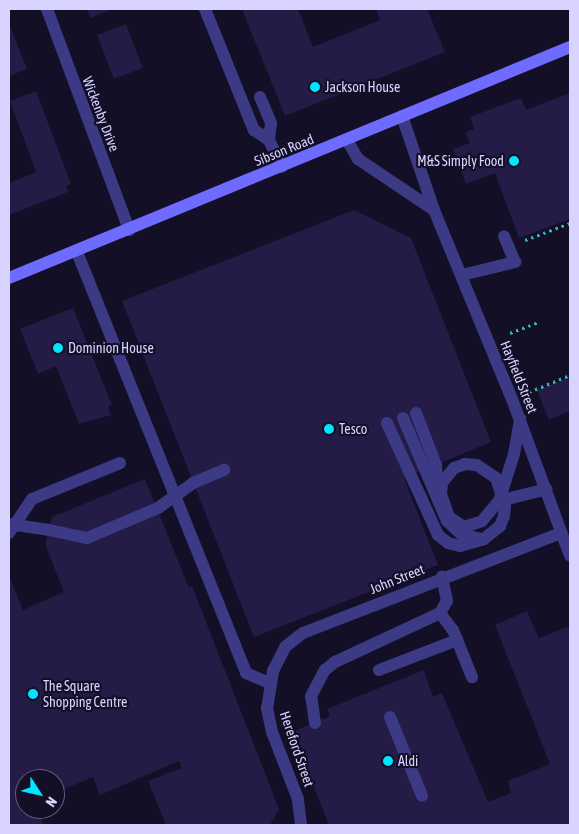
<!DOCTYPE html>
<style>
body{margin:0}
#map{position:relative;width:579px;height:834px;overflow:hidden;background:#130f26;font-family:"Asap Condensed",sans-serif}
div>[style]{position:absolute}
[style*='--x']{left:calc(var(--x)*1px);top:calc(var(--y)*1px);width:calc(var(--w)*1px);rotate:calc(var(--a)*1deg)}
.building>*{inset:0;background:#241b47;transform-origin:0 0}
.path>*{height:3px;margin-top:-1.5px;transform-origin:0;background:repeating-linear-gradient(90deg,#2fb8b0 0 2.5px,transparent 0 6.5px)}
.lane>*{height:12px;margin:-6px;padding:0 6px;transform-origin:6px;border-radius:6px;background:#3d3a85}
.street>*{height:12px;margin:-6px;padding:0 6px;transform-origin:6px;border-radius:6px;background:#3d3a85}
.secondary>*{height:12px;margin:-6px;padding:0 6px;transform-origin:6px;border-radius:6px;background:#6f6bff}
.lane-bridge>*{height:12px;margin:-6px;padding:0 6px;transform-origin:6px;border-radius:6px;background:#3d3a85}
.dots>*{width:14px;height:14px;translate:-50% -50%;box-sizing:border-box;border:2px solid #130f26;border-radius:50%}
span{translate:-50% -50%;white-space:nowrap;text-align:center;line-height:1.15;-webkit-text-stroke:4.5px #130f26;paint-order:stroke}
.poi-label{font-size:14px;color:#d9d4ff}
.left{translate:0 -50%;text-align:left}
.right{translate:-100% -50%;text-align:right}
.street-label{font-size:14px;color:#d9d4ff}
.frame{position:absolute;inset:0;border:10px solid #d9d4ff;pointer-events:none}
.north{position:absolute;left:15px;top:769px;width:50px;height:50px;box-sizing:border-box;background:#130f26;border:1px solid #625e7d;border-radius:50%;rotate:125deg;font-size:14px;font-weight:700;line-height:20px;text-align:center;color:#d9d4ff}
.north::after{content:'';display:block;margin:auto;width:18px;height:22px;background:#00e5ff;clip-path:polygon(50% 0,100% 100%,50% 72%,0 100%)}
</style>
<div id="map">
<div class="building">
<i style="clip-path:polygon(87px 9px,113px 9px,90px 18px)"></i>
<i style="clip-path:polygon(242px 9px,298px 9px,313px 47px,380px 20px,376px 9px,427px 9px,445px 52px,285px 116px)"></i>
<i style="clip-path:polygon(9px 24px,27px 69px,9px 76px)"></i>
<i style="left:126px;top:24px;width:47px;height:31px;rotate:69deg"></i>
<i style="clip-path:polygon(36px 91px,71px 184px,66px 186px,68px 192px,9px 215px,9px 183px,36px 172px,10px 101px)"></i>
<i style="clip-path:polygon(570px 93px,570px 219px,519px 238px,495px 173px,466px 184px,453px 149px,470px 143px,465px 132px,474px 129px,470px 117px,521px 98px,526px 110px)"></i>
<i style="clip-path:polygon(354px 210px,411px 238px,491px 442px,404px 478px,438px 565px,254px 637px,122px 301px)"></i>
<i style="clip-path:polygon(73px 308px,112px 405px,108px 407px,111px 415px,79px 424px,56px 366px,38px 374px,20px 329px)"></i>
<i style="clip-path:polygon(570px 377px,570px 411px,549px 420px,537px 390px)"></i>
<i style="clip-path:polygon(145px 479px,189px 588px,192px 586px,279px 809px,270px 825px,166px 825px,148px 781px,182px 768px,179px 761px,100px 795px,93px 777px,55px 793px,55px 779px,25px 779px,25px 809px,37px 809px,43px 825px,9px 825px,9px 576px,23px 610px,64px 592px,45px 544px,52px 517px)"></i>
<i style="clip-path:polygon(527px 611px,539px 638px,570px 626px,570px 824px,329px 825px,292px 732px,330px 716px,327px 709px,424px 670px,433px 697px,442px 693px,488px 802px,511px 793px,508px 781px,550px 764px,495px 625px)"></i>
</div>
<div class="path">
<i style="--x:525;--y:240;--w:48;--a:-20.7"></i>
<i style="--x:510;--y:333;--w:31;--a:-21"></i>
<i style="--x:529;--y:392;--w:44;--a:-22.5"></i>
</div>
<div class="lane">
<i style="--x:205;--y:9;--w:131;--a:68"></i>
<i style="--x:254;--y:130;--w:18;--a:34"></i>
<i style="--x:269;--y:140;--w:30;--a:64"></i>
<i style="--x:260;--y:97;--w:28;--a:67"></i>
<i style="--x:271;--y:123;--w:17;--a:97"></i>
<i style="--x:462;--y:275;--w:55;--a:-13.8"></i>
<i style="--x:515;--y:262;--w:28;--a:-113"></i>
<i style="--x:416;--y:413;--w:56;--a:69"></i>
<i style="--x:436;--y:465;--w:26;--a:86"></i>
<i style="--x:403;--y:418;--w:112;--a:66.9"></i>
<i style="--x:447;--y:521;--w:19;--a:43"></i>
<i style="--x:461;--y:534;--w:21;--a:14"></i>
<i style="--x:387;--y:423;--w:123;--a:65.5"></i>
<i style="--x:438;--y:535;--w:13;--a:39"></i>
<i style="--x:448;--y:543;--w:12;--a:14"></i>
<i style="--x:460;--y:546;--w:25;--a:-16"></i>
<i style="--x:193;--y:483;--w:34;--a:-23"></i>
<i style="--x:499;--y:501;--w:49;--a:-72.3"></i>
<i style="--x:514;--y:454;--w:36;--a:-80"></i>
<i style="--x:499;--y:501;--w:49;--a:-14"></i>
<i style="--x:49;--y:530;--w:39;--a:12"></i>
<i style="--x:87;--y:538;--w:77;--a:-22.9"></i>
<i style="--x:9;--y:533;--w:41;--a:-55.9"></i>
<i style="--x:32;--y:499;--w:95;--a:-22.2"></i>
<i style="--x:440;--y:613;--w:21;--a:53"></i>
<i style="--x:453;--y:630;--w:51;--a:68"></i>
<i style="--x:379;--y:670;--w:84;--a:-21"></i>
<i style="--x:390;--y:717;--w:85;--a:67.9"></i>
<i style="--x:315;--y:723;--w:27;--a:-98"></i>
<i style="--x:311;--y:696;--w:30;--a:-62"></i>
<i style="--x:325;--y:670;--w:13;--a:-39"></i>
<i style="--x:335;--y:662;--w:116;--a:-25"></i>
<i style="--x:440;--y:613;--w:14;--a:-60"></i>
<i style="--x:447;--y:601;--w:25;--a:-102"></i>
</div>
<div class="street">
<i style="--x:47;--y:9;--w:236;--a:69.6"></i>
<i style="--x:402;--y:116;--w:99;--a:71.2"></i>
<i style="--x:434;--y:210;--w:204;--a:67.6"></i>
<i style="--x:512;--y:399;--w:167;--a:69.7"></i>
<i style="--x:347;--y:140;--w:22;--a:60"></i>
<i style="--x:358;--y:159;--w:92;--a:33.9"></i>
<i style="--x:77;--y:252;--w:454;--a:68.1"></i>
<i style="--x:246;--y:673;--w:26;--a:23"></i>
<i style="--x:301;--y:825;--w:26;--a:-97"></i>
<i style="--x:298;--y:799;--w:72;--a:-111.2"></i>
<i style="--x:272;--y:732;--w:24;--a:-102"></i>
<i style="--x:267;--y:709;--w:38;--a:-81"></i>
<i style="--x:273;--y:671;--w:27;--a:-63"></i>
<i style="--x:285;--y:647;--w:23;--a:-38"></i>
<i style="--x:303;--y:633;--w:277;--a:-21.2"></i>
</div>
<div class="secondary">
<i style="--x:9;--y:278;--w:607;--a:-22.38"></i>
</div>
<div class="lane-bridge">
<i style="--x:158;--y:508;--w:43;--a:-35.5"></i>
<i style="--x:9;--y:524;--w:40;--a:8.5"></i>
<i style="--x:484;--y:539;--w:21;--a:-39"></i>
<i style="--x:500;--y:526;--w:11;--a:-68"></i>
<i style="--x:504;--y:516;--w:10;--a:-84"></i>
<i style="--x:505;--y:506;--w:29;--a:-108"></i>
<i style="--x:496;--y:478;--w:23;--a:-146"></i>
<i style="--x:477;--y:465;--w:12;--a:-175"></i>
<i style="--x:465;--y:464;--w:12;--a:160"></i>
<i style="--x:454;--y:468;--w:19;--a:129"></i>
<i style="--x:442;--y:483;--w:11;--a:95"></i>
<i style="--x:441;--y:494;--w:24;--a:71"></i>
<i style="--x:449;--y:517;--w:18;--a:34"></i>
<i style="--x:464;--y:527;--w:19;--a:-18"></i>
<i style="--x:482;--y:521;--w:26;--a:-50"></i>
</div>
<div class="dots">
<i style="left:315px;top:87px;background:#00e5ff"></i>
<i style="left:514px;top:161px;background:#00e5ff"></i>
<i style="left:58px;top:348px;background:#00e5ff"></i>
<i style="left:329px;top:429px;background:#00e5ff"></i>
<i style="left:33px;top:694px;background:#00e5ff"></i>
<i style="left:388px;top:761px;background:#00e5ff"></i>
</div>
<div class="poi-label">
<span class="left" style="left:325px;top:87px">Jackson House</span>
<span class="right" style="left:504px;top:161px">M&amp;S Simply Food</span>
<span class="left" style="left:68px;top:348px">Dominion House</span>
<span class="left" style="left:339px;top:429px">Tesco</span>
<span class="left" style="left:43px;top:694px">The Square<br>Shopping Centre</span>
<span class="left" style="left:398px;top:761px">Aldi</span>
</div>
<div class="street-label">
<span style="left:101px;top:114px;rotate:69deg">Wickenby Drive</span>
<span style="left:284px;top:150px;rotate:-22deg">Sibson Road</span>
<span style="left:519px;top:377px;rotate:68deg">Hayfield Street</span>
<span style="left:397px;top:579px;rotate:-22deg">John Street</span>
<span style="left:297px;top:749px;rotate:71deg">Hereford Street</span>
</div>
<div class="frame"></div>
<div class="north">N</div>
</div>
